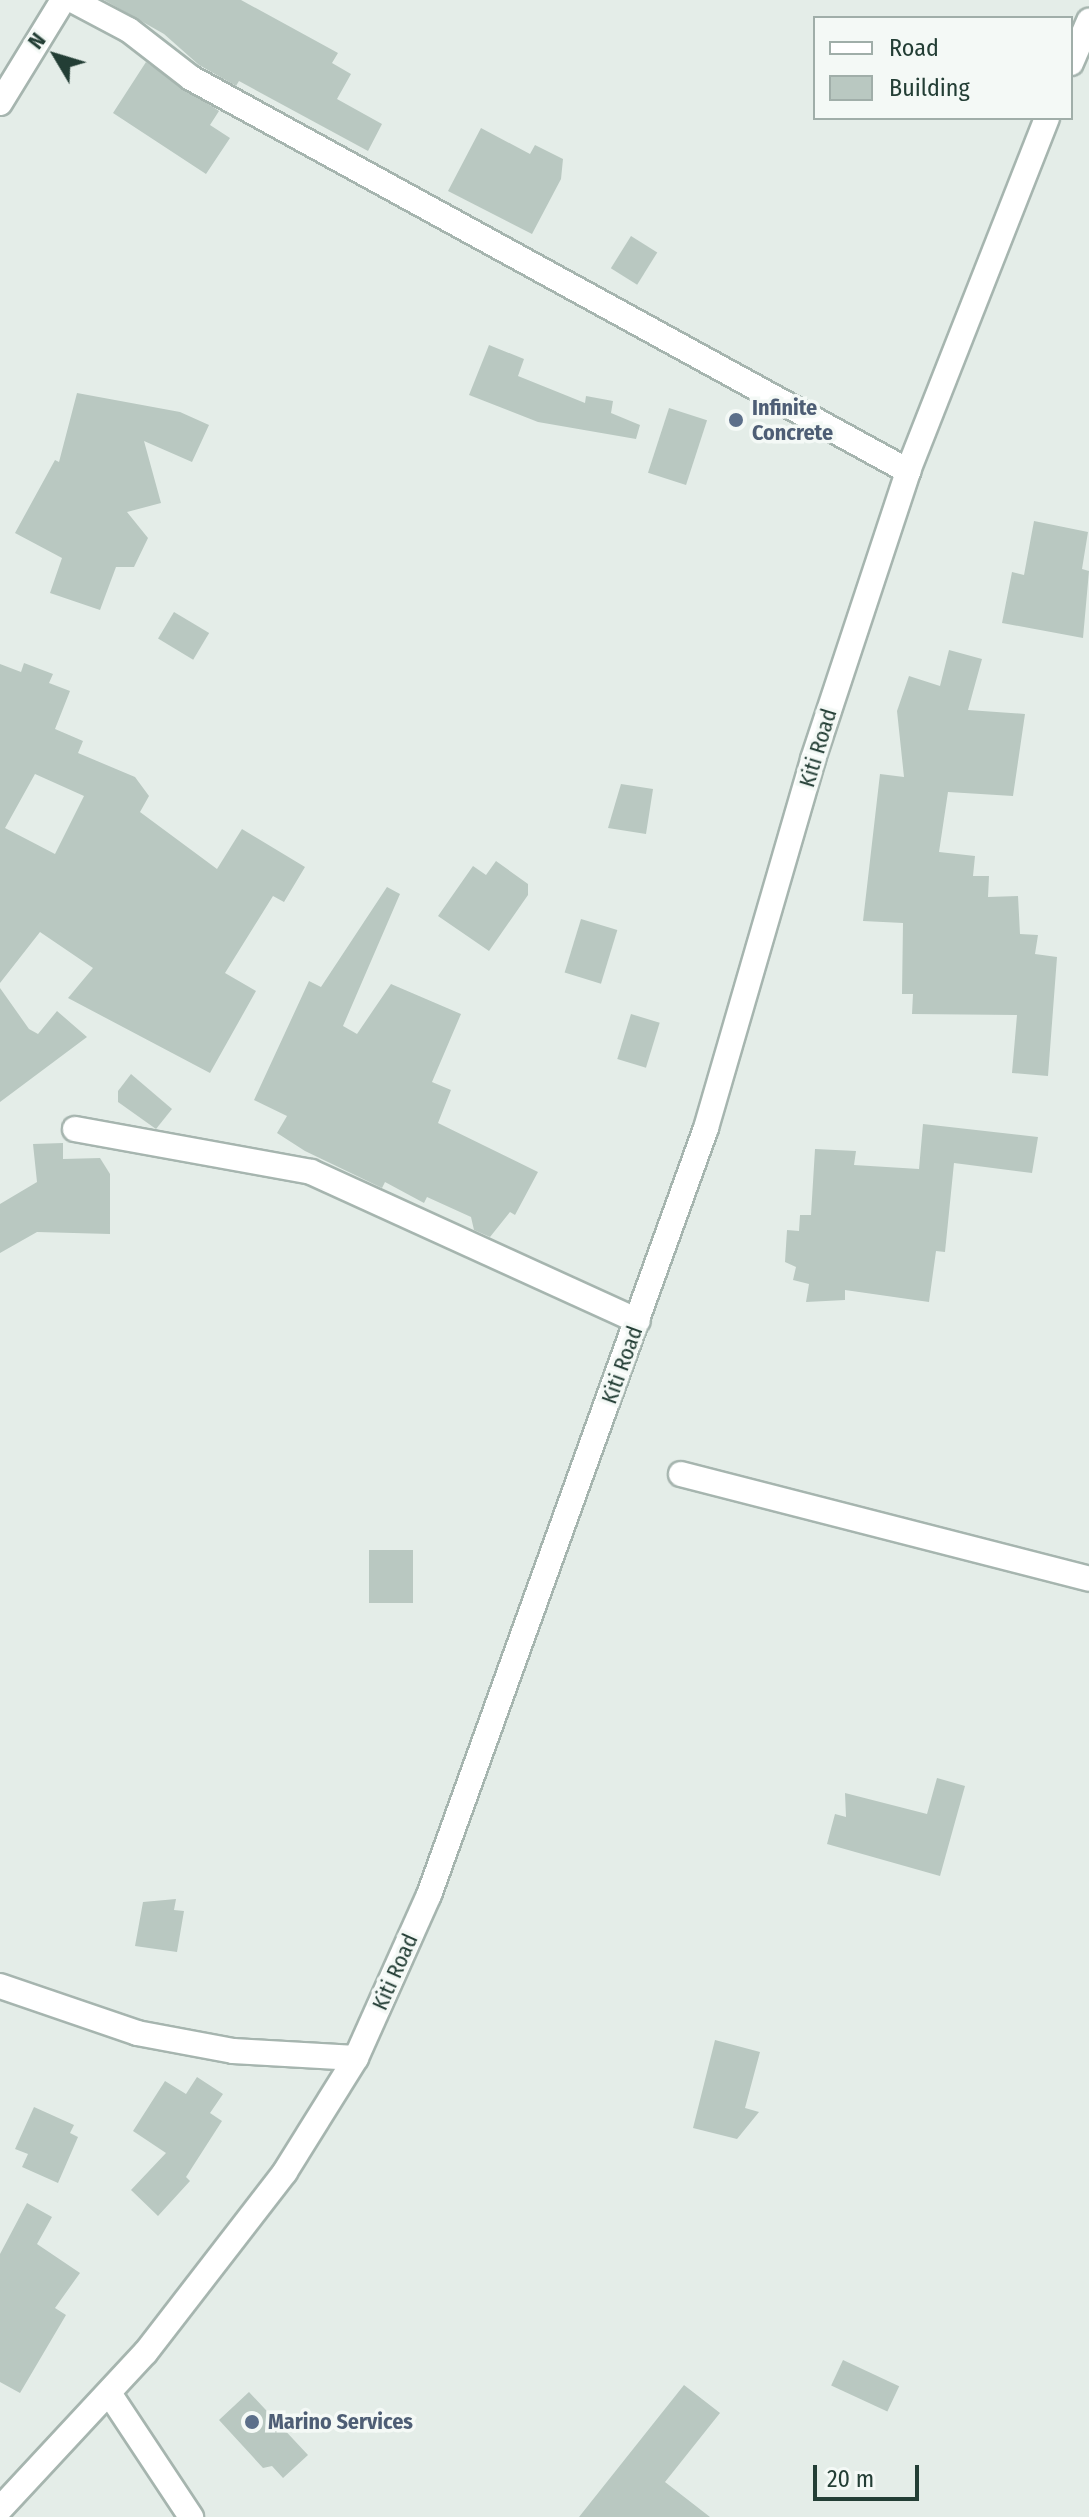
<!DOCTYPE html>
<style>
body{margin:0}
#map{position:relative;width:1089px;height:2517px;overflow:hidden;background:#e4ede8;font-family:"Fira Sans Condensed",sans-serif}
div>[style]{position:absolute}
[style*='--x']{left:calc(var(--x)*1px);top:calc(var(--y)*1px);width:calc(var(--w)*1px);rotate:calc(var(--a)*1deg)}
.building>*{inset:0;background:#b9c8c1;transform-origin:0 0}
.roads{filter:drop-shadow(2px 0 #a6b5af) drop-shadow(-2px 0 #a6b5af) drop-shadow(0 2px #a6b5af) drop-shadow(0 -2px #a6b5af)}
.minor>*{height:24px;margin:-12px;padding:0 12px;transform-origin:12px;border-radius:12px;background:#fff}
.tertiary>*{height:24px;margin:-12px;padding:0 12px;transform-origin:12px;border-radius:12px;background:#fff}
.dots>*{width:22px;height:22px;translate:-50% -50%;box-sizing:border-box;border:4px solid #f4f9f6;border-radius:50%}
span{translate:-50% -50%;white-space:nowrap;text-align:center;line-height:1.15;-webkit-text-stroke:7px #f4f9f6;paint-order:stroke}
.service-label{font-size:22px;color:#4e5e75;font-weight:700}
.left{translate:0 -50%;text-align:left}
.street-label{font-size:22px;color:#233e35}
.legend{position:absolute;left:813px;top:16px;width:260px;height:104px;box-sizing:border-box;background:#f4f9f6;border:2px solid #a0aea9;margin:0;padding:10px 14px;list-style:none;font-size:24px;color:#233e35}
.legend li{display:flex;align-items:center;gap:16px;height:40px}
.legend b{width:40px;border:2px solid #a0aea9}
.north{position:absolute;left:16px;top:16px;width:80px;height:80px;-webkit-text-stroke:6px #f4f9f6;paint-order:stroke;rotate:308deg;font-size:22px;font-weight:700;line-height:32px;text-align:center;color:#233e35}
.north::after{content:'';display:block;margin:auto;width:28px;height:36px;background:#233e35;clip-path:polygon(50% 0,100% 100%,50% 72%,0 100%)}
.scale{position:absolute;left:813px;top:2465px;width:106px;height:36px;box-sizing:border-box;border:4px solid #233e35;border-top:0;padding-left:10px;font-size:24px;line-height:28px;white-space:nowrap;color:#233e35;-webkit-text-stroke:6px #f4f9f6;paint-order:stroke}
</style>
<div id="map">
<div class="building">
<i style="clip-path:polygon(104px 0,241px 0,338px 53px,332px 63px,351px 74px,337px 99px,382px 124px,368px 151px,239px 81px,236px 86px,199px 65px,164px 34px)"></i>
<i style="clip-path:polygon(146px 62px,219px 111px,210px 125px,230px 138px,206px 174px,113px 113px)"></i>
<i style="clip-path:polygon(481px 128px,530px 154px,535px 145px,563px 159px,561px 179px,532px 234px,448px 191px)"></i>
<i style="left:631px;top:236px;width:31px;height:38px;rotate:32deg"></i>
<i style="clip-path:polygon(489px 345px,524px 359px,518px 376px,585px 403px,586px 396px,613px 401px,611px 413px,640px 425px,636px 439px,538px 422px,469px 395px)"></i>
<i style="clip-path:polygon(77px 393px,180px 412px,209px 425px,192px 462px,144px 441px,161px 503px,127px 512px,148px 538px,134px 567px,116px 567px,100px 610px,50px 593px,62px 558px,15px 533px,55px 460px,59px 462px)"></i>
<i style="left:669px;top:408px;width:40px;height:68px;rotate:18deg"></i>
<i style="clip-path:polygon(1034px 521px,1088px 532px,1082px 569px,1089px 571px,1083px 638px,1002px 623px,1012px 572px,1024px 575px)"></i>
<i style="left:174px;top:612px;width:41px;height:31px;rotate:31deg"></i>
<i style="clip-path:polygon(949px 650px,982px 659px,968px 710px,1025px 714px,1013px 796px,948px 792px,939px 852px,975px 856px,973px 876px,989px 876px,988px 897px,1018px 896px,1020px 934px,1038px 935px,1035px 954px,1057px 957px,1048px 1076px,1012px 1073px,1017px 1015px,912px 1014px,913px 994px,902px 994px,903px 923px,863px 921px,880px 774px,904px 777px,897px 711px,909px 676px,940px 686px)"></i>
<i style="clip-path:polygon(evenodd,24px 663px,53px 674px,49px 683px,70px 691px,55px 729px,83px 741px,78px 753px,135px 777px,149px 796px,140px 812px,217px 869px,242px 829px,305px 867px,284px 902px,273px 896px,225px 973px,256px 991px,210px 1073px,68px 998px,93px 968px,40px 932px,0 983px,0 664px,21px 672px,24px 663px,35px 774px,84px 796px,55px 854px,5px 828px,35px 774px)"></i>
<i style="clip-path:polygon(621px 784px,653px 789px,646px 834px,608px 828px)"></i>
<i style="clip-path:polygon(496px 861px,528px 884px,528px 895px,489px 951px,438px 916px,473px 866px,486px 875px)"></i>
<i style="clip-path:polygon(387px 887px,400px 894px,343px 1026px,357px 1034px,391px 984px,461px 1014px,432px 1082px,451px 1090px,438px 1123px,538px 1172px,515px 1215px,510px 1212px,490px 1237px,474px 1230px,471px 1217px,427px 1197px,424px 1203px,385px 1182px,382px 1188px,305px 1151px,277px 1133px,287px 1116px,254px 1100px,309px 981px,321px 987px)"></i>
<i style="left:581px;top:919px;width:38px;height:56px;rotate:17deg"></i>
<i style="clip-path:polygon(0 988px,29px 1029px,38px 1034px,57px 1011px,87px 1037px,0 1102px)"></i>
<i style="left:631px;top:1014px;width:30px;height:47px;rotate:17deg"></i>
<i style="clip-path:polygon(131px 1074px,172px 1109px,156px 1129px,118px 1102px,118px 1091px)"></i>
<i style="clip-path:polygon(923px 1124px,1038px 1137px,1032px 1173px,954px 1163px,945px 1252px,936px 1251px,929px 1302px,845px 1290px,845px 1300px,806px 1302px,809px 1284px,793px 1280px,796px 1267px,785px 1262px,787px 1230px,799px 1231px,800px 1215px,811px 1215px,815px 1149px,856px 1151px,854px 1165px,919px 1169px)"></i>
<i style="clip-path:polygon(63px 1143px,63px 1159px,100px 1158px,110px 1174px,110px 1234px,37px 1232px,0 1253px,0 1204px,37px 1182px,33px 1144px)"></i>
<i style="left:369px;top:1550px;width:44px;height:53px"></i>
<i style="clip-path:polygon(937px 1778px,965px 1786px,940px 1876px,827px 1844px,835px 1814px,846px 1817px,845px 1793px,927px 1814px)"></i>
<i style="clip-path:polygon(176px 1899px,174px 1910px,184px 1911px,177px 1952px,135px 1946px,143px 1902px)"></i>
<i style="clip-path:polygon(715px 2040px,760px 2052px,745px 2108px,759px 2112px,737px 2139px,693px 2128px)"></i>
<i style="clip-path:polygon(197px 2077px,223px 2094px,210px 2113px,222px 2121px,186px 2177px,190px 2181px,158px 2216px,131px 2190px,166px 2153px,133px 2131px,165px 2081px,186px 2094px)"></i>
<i style="clip-path:polygon(34px 2107px,74px 2125px,70px 2133px,78px 2137px,58px 2183px,22px 2167px,28px 2154px,15px 2149px)"></i>
<i style="clip-path:polygon(27px 2203px,52px 2217px,37px 2244px,80px 2273px,55px 2308px,66px 2315px,20px 2393px,0 2382px,0 2254px)"></i>
<i style="left:843px;top:2360px;width:62px;height:28px;rotate:25deg"></i>
<i style="clip-path:polygon(684px 2385px,720px 2413px,665px 2482px,710px 2517px,579px 2517px)"></i>
<i style="clip-path:polygon(249px 2392px,308px 2455px,283px 2478px,272px 2466px,263px 2468px,219px 2420px)"></i>
</div>
<div class="roads">
<div class="minor">
<i style="--x:72;--y:0;--w:64;--a:27.8"></i>
<i style="--x:129;--y:30;--w:78;--a:37.7"></i>
<i style="--x:191;--y:78;--w:818;--a:28.73"></i>
<i style="--x:0;--y:103;--w:121;--a:-58.5"></i>
<i style="--x:75;--y:1129;--w:240;--a:10.3"></i>
<i style="--x:311;--y:1172;--w:359;--a:24.5"></i>
<i style="--x:681;--y:1474;--w:421;--a:14.4"></i>
<i style="--x:0;--y:1986;--w:145;--a:18.9"></i>
<i style="--x:137;--y:2033;--w:98;--a:10.6"></i>
<i style="--x:233;--y:2051;--w:123;--a:3.3"></i>
<i style="--x:109;--y:2393;--w:149;--a:56.5"></i>
</div>
<div class="tertiary">
<i style="--x:1071;--y:63;--w:46;--a:-66.8"></i>
<i style="--x:0;--y:2509;--w:214;--a:-47.1"></i>
<i style="--x:146;--y:2352;--w:227;--a:-52.3"></i>
<i style="--x:285;--y:2172;--w:134;--a:-58.1"></i>
<i style="--x:356;--y:2058;--w:179;--a:-65.9"></i>
<i style="--x:429;--y:1895;--w:815;--a:-70.14"></i>
<i style="--x:706;--y:1128;--w:384;--a:-73.8"></i>
<i style="--x:813;--y:759;--w:303;--a:-71.7"></i>
<i style="--x:908;--y:471;--w:379;--a:-68.5"></i>
</div>
</div>
<div class="dots">
<i style="left:736px;top:420px;background:#5c6f8a"></i>
<i style="left:252px;top:2422px;background:#5c6f8a"></i>
</div>
<div class="service-label">
<span class="left" style="left:752px;top:420px">Infinite<br>Concrete</span>
<span class="left" style="left:268px;top:2422px">Marino Services</span>
</div>
<div class="street-label">
<span style="left:818px;top:748px;rotate:-73deg">Kiti Road</span>
<span style="left:622px;top:1365px;rotate:-70deg">Kiti Road</span>
<span style="left:395px;top:1972px;rotate:-66deg">Kiti Road</span>
</div>
<ul class="legend">
<li><b style="height:10px;background:#fff"></b>Road</li>
<li><b style="height:22px;background:#b9c8c1"></b>Building</li>
</ul>
<div class="north">N</div>
<div class="scale">20 m</div>
</div>
